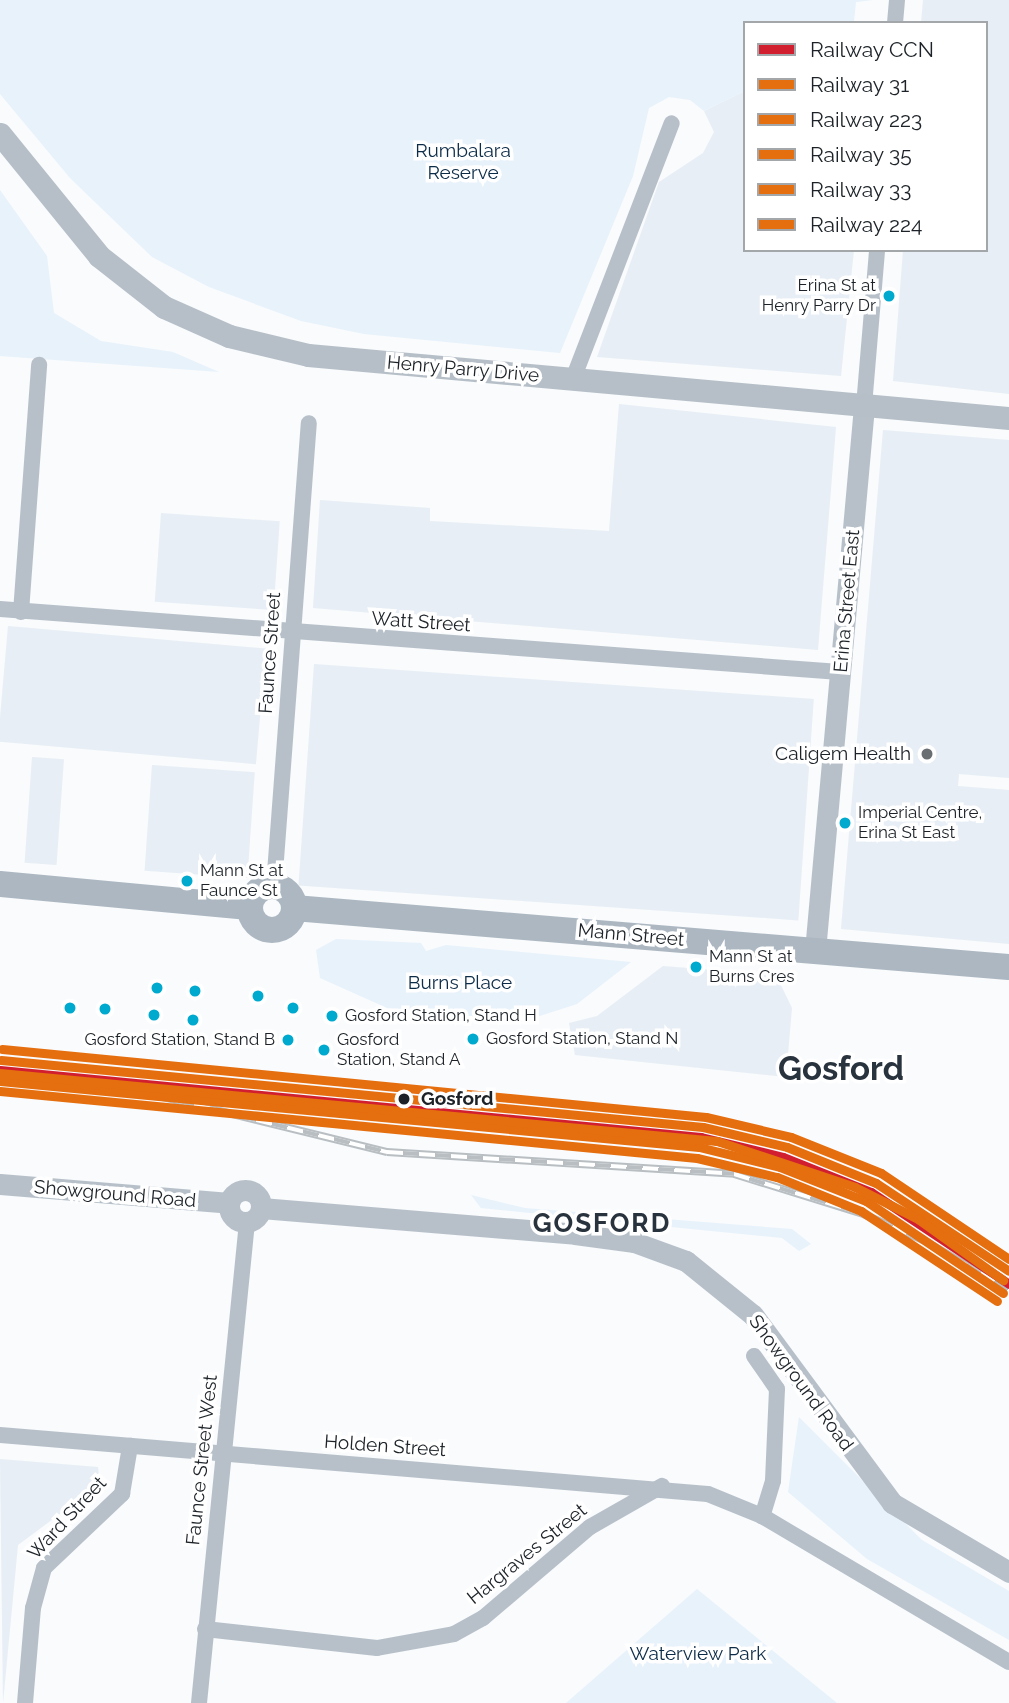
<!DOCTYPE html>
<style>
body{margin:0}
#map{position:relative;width:1009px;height:1703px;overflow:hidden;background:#f9fbfd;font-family:Raleway,sans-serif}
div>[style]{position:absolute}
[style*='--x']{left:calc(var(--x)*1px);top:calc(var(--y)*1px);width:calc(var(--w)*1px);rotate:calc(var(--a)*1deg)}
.built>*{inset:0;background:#e7eef5;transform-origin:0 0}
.green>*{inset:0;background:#e8f2fb}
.minor>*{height:16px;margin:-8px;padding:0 8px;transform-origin:8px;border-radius:8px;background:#b7c0c9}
.tertiary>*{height:21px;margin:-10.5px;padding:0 10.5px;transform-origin:10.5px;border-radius:10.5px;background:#b7c0c9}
.tertiary>.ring{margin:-10.5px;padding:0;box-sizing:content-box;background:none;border:21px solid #b7c0c9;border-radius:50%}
.secondary>*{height:23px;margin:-11.5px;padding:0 11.5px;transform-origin:11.5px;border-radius:11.5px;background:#b6bfc7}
.primary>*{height:26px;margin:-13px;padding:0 13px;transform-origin:13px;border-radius:13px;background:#acb7c1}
.primary>.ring{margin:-13px;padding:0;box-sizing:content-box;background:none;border:26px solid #acb7c1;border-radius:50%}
.rail>*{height:8px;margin-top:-4px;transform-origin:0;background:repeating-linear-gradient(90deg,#fff 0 16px,#b8bec2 0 32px);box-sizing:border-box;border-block:2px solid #b8bec2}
.rail-1>*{height:9px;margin:-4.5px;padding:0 4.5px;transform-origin:4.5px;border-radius:4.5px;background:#d11f2f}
.rail-2>*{height:9px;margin:-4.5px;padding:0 4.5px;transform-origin:4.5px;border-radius:4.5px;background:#e56e0f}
.rail-3>*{height:9px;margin:-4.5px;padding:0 4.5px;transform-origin:4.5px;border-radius:4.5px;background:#e56e0f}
.rail-4>*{height:9px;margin:-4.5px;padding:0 4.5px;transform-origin:4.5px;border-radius:4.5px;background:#e56e0f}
.rail-5>*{height:9px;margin:-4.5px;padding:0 4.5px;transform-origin:4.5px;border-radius:4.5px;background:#e56e0f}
.rail-6>*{height:9px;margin:-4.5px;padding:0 4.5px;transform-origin:4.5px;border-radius:4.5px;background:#e56e0f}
.dots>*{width:19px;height:19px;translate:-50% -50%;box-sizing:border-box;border:4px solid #fff;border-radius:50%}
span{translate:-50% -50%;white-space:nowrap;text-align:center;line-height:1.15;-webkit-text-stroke:7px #fff;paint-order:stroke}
.bus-label{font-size:17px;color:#1c2227}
.right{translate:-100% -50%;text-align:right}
.left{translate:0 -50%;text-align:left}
.park-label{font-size:19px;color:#0b2b47}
.street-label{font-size:19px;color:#1c2227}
.poi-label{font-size:19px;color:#1c2227}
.stop-label{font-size:19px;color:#1c2227;font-weight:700}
.district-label{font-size:26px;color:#28333e;font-weight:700;letter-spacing:2px}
.town-label{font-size:33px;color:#28333e;font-weight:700}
.legend{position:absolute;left:743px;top:21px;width:245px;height:231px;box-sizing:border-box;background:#fff;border:2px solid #a4a7a9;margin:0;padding:9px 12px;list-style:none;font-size:21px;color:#1c2227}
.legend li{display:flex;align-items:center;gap:14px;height:35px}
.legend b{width:35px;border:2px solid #a4a7a9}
</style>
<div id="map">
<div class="built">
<i style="clip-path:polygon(923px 0,1009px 0,1009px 394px,893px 381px,903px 250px,986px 250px,986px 23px,921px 23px)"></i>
<i style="clip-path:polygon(745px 91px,745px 250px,854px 250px,841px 376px,597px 357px,659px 182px,703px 153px,714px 132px,704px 111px)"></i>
<i style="clip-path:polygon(619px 404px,836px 427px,818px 650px,313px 608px,320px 500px,430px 508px,430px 521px,609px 531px)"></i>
<i style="clip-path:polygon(883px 430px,1009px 440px,1009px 778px,959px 774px,958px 786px,1009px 790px,1009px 944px,841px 929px)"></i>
<i style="left:161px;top:513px;width:119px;height:89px;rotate:4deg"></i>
<i style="left:8px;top:626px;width:259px;height:116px;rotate:5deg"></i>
<i style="left:314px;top:664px;width:501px;height:222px;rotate:4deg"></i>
<i style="left:32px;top:757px;width:32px;height:106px;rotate:4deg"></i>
<i style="left:152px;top:765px;width:103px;height:106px;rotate:4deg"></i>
<i style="clip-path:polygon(663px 966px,776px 975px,792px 1008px,786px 1077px,575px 1055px,569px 1023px,597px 1016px)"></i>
<i style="clip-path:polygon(0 1459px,98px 1467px,100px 1484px,18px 1545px,3px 1703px)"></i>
</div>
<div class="green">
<i style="clip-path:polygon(0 0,873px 0,856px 2px,854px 21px,745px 23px,745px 91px,704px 111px,690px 100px,669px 97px,649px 108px,633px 176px,560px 353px,364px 334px,301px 321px,209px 287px,152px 257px,70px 178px,0 94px)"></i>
<i style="clip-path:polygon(0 190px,47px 256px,54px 313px,101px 341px,173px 352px,219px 372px,0 356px)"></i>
<i style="clip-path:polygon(336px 939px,421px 943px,426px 951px,446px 945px,631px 962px,577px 1004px,521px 1022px,446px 1019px,387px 1008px,320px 978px,316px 950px)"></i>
<i style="clip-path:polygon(471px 1195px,525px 1208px,792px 1229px,811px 1244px,799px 1251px,782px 1238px,481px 1208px)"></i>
<i style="clip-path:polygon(799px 1417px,922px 1540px,1009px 1591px,1009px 1640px,867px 1559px,788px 1492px)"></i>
<i style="clip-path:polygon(697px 1589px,837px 1703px,566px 1703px)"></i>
</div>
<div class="minor">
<i style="--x:895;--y:23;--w:23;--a:-85"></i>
<i style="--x:573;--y:379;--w:274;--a:-68.9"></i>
<i style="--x:864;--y:406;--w:157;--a:-85.2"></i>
<i style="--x:0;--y:609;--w:842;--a:4.29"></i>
<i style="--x:21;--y:612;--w:248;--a:-85.8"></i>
<i style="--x:274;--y:886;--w:464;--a:-85.7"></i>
<i style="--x:754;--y:1356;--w:40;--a:55.1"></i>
<i style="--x:777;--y:1389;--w:92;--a:92.5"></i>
<i style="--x:773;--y:1481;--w:37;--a:107"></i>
<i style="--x:0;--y:1435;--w:710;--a:4.76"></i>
<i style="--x:708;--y:1494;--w:58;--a:22.2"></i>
<i style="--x:762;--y:1516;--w:287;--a:30.6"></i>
<i style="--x:205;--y:1629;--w:173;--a:6.3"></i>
<i style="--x:377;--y:1648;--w:78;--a:-10.3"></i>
<i style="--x:454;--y:1634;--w:33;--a:-29"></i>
<i style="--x:483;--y:1618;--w:140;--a:-40.4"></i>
<i style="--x:590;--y:1527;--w:83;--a:-29.7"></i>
<i style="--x:25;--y:1703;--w:95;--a:-85.2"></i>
<i style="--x:33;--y:1608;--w:41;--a:-74.6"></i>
<i style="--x:44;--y:1568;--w:108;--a:-43.5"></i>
<i style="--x:122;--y:1494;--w:49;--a:-80.5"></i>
<i style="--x:199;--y:1703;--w:483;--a:-84.3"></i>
</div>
<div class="tertiary">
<i style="--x:815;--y:951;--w:547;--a:-84.86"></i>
<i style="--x:0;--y:1184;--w:230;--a:4.7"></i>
<i class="ring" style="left:229px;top:1190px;width:11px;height:11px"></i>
<i style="--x:261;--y:1208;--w:315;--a:4.7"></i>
<i style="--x:575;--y:1234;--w:60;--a:7.7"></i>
<i style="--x:634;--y:1242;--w:55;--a:20.1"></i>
<i style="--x:686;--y:1261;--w:86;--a:38.9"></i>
<i style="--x:753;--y:1315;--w:234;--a:53.5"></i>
<i style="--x:892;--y:1503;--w:136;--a:30.5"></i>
</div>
<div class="secondary">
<i style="--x:0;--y:134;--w:157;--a:50.9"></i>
<i style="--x:99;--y:256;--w:83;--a:38.1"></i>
<i style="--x:164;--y:307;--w:71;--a:24"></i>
<i style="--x:229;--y:336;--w:81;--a:13.5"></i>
<i style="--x:308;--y:355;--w:704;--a:5.14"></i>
</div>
<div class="primary">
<i style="--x:0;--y:884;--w:250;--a:5.3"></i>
<i class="ring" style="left:250px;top:886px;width:18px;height:18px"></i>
<i style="--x:294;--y:908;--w:717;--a:4.72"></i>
</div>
<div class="rail">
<i style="--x:0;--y:1079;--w:164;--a:6.3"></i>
<i style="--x:163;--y:1097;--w:231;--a:13.8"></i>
<i style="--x:387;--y:1152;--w:348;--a:3.6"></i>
<i style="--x:734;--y:1174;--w:135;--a:17.2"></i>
<i style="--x:863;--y:1214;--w:68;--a:23.5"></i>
<i style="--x:925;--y:1241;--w:97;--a:30.3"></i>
</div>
<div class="rail-1">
<i style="--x:0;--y:1070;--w:704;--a:5.46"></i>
<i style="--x:701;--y:1137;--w:84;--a:13.7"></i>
<i style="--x:783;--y:1157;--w:95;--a:21.7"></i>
<i style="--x:871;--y:1192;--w:166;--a:33.7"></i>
</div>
<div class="rail-2">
<i style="--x:0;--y:1081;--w:702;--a:5.39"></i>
<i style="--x:699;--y:1147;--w:83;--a:13.9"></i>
<i style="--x:780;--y:1167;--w:92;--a:21.6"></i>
<i style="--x:866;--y:1201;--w:165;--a:33.9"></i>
</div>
<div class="rail-3">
<i style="--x:1;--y:1060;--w:705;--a:5.45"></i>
<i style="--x:703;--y:1127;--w:86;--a:13.4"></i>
<i style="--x:787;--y:1147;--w:96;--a:22"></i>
<i style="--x:876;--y:1183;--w:159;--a:33.5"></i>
</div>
<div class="rail-4">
<i style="--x:0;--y:1091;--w:700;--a:5.49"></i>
<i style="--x:697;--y:1158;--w:82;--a:13.4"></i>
<i style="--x:777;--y:1177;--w:91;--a:22"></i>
<i style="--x:861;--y:1211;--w:163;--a:33.5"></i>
</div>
<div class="rail-5">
<i style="--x:2;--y:1049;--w:707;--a:5.52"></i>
<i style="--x:706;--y:1117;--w:87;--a:13.2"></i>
<i style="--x:791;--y:1137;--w:97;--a:21.8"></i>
<i style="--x:881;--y:1173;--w:154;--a:33.9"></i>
</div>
<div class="rail-6">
<i style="--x:0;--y:1073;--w:720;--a:5.42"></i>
<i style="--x:717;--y:1141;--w:145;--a:18.4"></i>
<i style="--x:855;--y:1187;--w:71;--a:26.9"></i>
<i style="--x:918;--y:1219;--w:105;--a:35.7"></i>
</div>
<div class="dots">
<i style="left:889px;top:296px;background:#00a9ce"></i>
<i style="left:927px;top:754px;background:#696e72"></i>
<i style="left:845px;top:823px;background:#00a9ce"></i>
<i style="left:187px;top:881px;background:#00a9ce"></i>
<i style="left:696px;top:967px;background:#00a9ce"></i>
<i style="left:157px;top:988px;background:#00a9ce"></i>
<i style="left:195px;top:991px;background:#00a9ce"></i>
<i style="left:258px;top:996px;background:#00a9ce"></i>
<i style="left:70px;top:1008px;background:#00a9ce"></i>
<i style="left:293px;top:1008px;background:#00a9ce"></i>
<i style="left:105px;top:1009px;background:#00a9ce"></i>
<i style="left:154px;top:1015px;background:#00a9ce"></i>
<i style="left:332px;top:1016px;background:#00a9ce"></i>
<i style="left:193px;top:1020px;background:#00a9ce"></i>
<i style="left:473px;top:1039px;background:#00a9ce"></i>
<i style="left:288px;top:1040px;background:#00a9ce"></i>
<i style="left:324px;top:1050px;background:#00a9ce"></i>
<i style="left:404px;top:1099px;background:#1c2227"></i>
</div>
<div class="bus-label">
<span class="right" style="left:876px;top:296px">Erina St at<br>Henry Parry Dr</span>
<span class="left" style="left:858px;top:823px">Imperial Centre,<br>Erina St East</span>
<span class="left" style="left:200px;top:881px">Mann St at<br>Faunce St</span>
<span class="left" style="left:709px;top:967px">Mann St at<br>Burns Cres</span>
<span class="left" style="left:345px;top:1016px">Gosford Station, Stand H</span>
<span class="left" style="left:486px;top:1039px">Gosford Station, Stand N</span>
<span class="right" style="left:275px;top:1040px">Gosford Station, Stand B</span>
<span class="left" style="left:337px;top:1050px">Gosford<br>Station, Stand A</span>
</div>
<div class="park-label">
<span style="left:463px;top:162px">Rumbalara<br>Reserve</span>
<span style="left:460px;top:983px">Burns Place</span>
<span style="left:698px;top:1654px">Waterview Park</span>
</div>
<div class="street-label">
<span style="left:463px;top:369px;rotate:5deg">Henry Parry Drive</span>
<span style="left:847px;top:601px;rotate:-85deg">Erina Street East</span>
<span style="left:421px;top:622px;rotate:4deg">Watt Street</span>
<span style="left:270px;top:653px;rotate:-86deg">Faunce Street</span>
<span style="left:631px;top:935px;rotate:5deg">Mann Street</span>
<span style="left:115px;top:1194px;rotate:5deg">Showground Road</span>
<span style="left:801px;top:1383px;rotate:54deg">Showground Road</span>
<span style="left:385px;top:1446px;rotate:4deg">Holden Street</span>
<span style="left:202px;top:1460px;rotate:-84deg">Faunce Street West</span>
<span style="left:67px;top:1518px;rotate:-47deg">Ward Street</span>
<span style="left:527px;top:1554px;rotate:-39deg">Hargraves Street</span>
</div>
<div class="poi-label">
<span class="right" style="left:911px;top:754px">Caligem Health</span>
</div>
<div class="stop-label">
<span class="left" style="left:421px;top:1099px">Gosford</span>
</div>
<div class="district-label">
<span style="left:602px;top:1224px">GOSFORD</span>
</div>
<div class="town-label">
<span style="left:841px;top:1069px">Gosford</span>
</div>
<ul class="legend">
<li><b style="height:9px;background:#d11f2f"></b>Railway CCN</li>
<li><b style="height:9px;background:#e56e0f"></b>Railway 31</li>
<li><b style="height:9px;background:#e56e0f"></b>Railway 223</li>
<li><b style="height:9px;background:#e56e0f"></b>Railway 35</li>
<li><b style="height:9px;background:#e56e0f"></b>Railway 33</li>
<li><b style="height:9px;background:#e56e0f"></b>Railway 224</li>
</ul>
</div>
